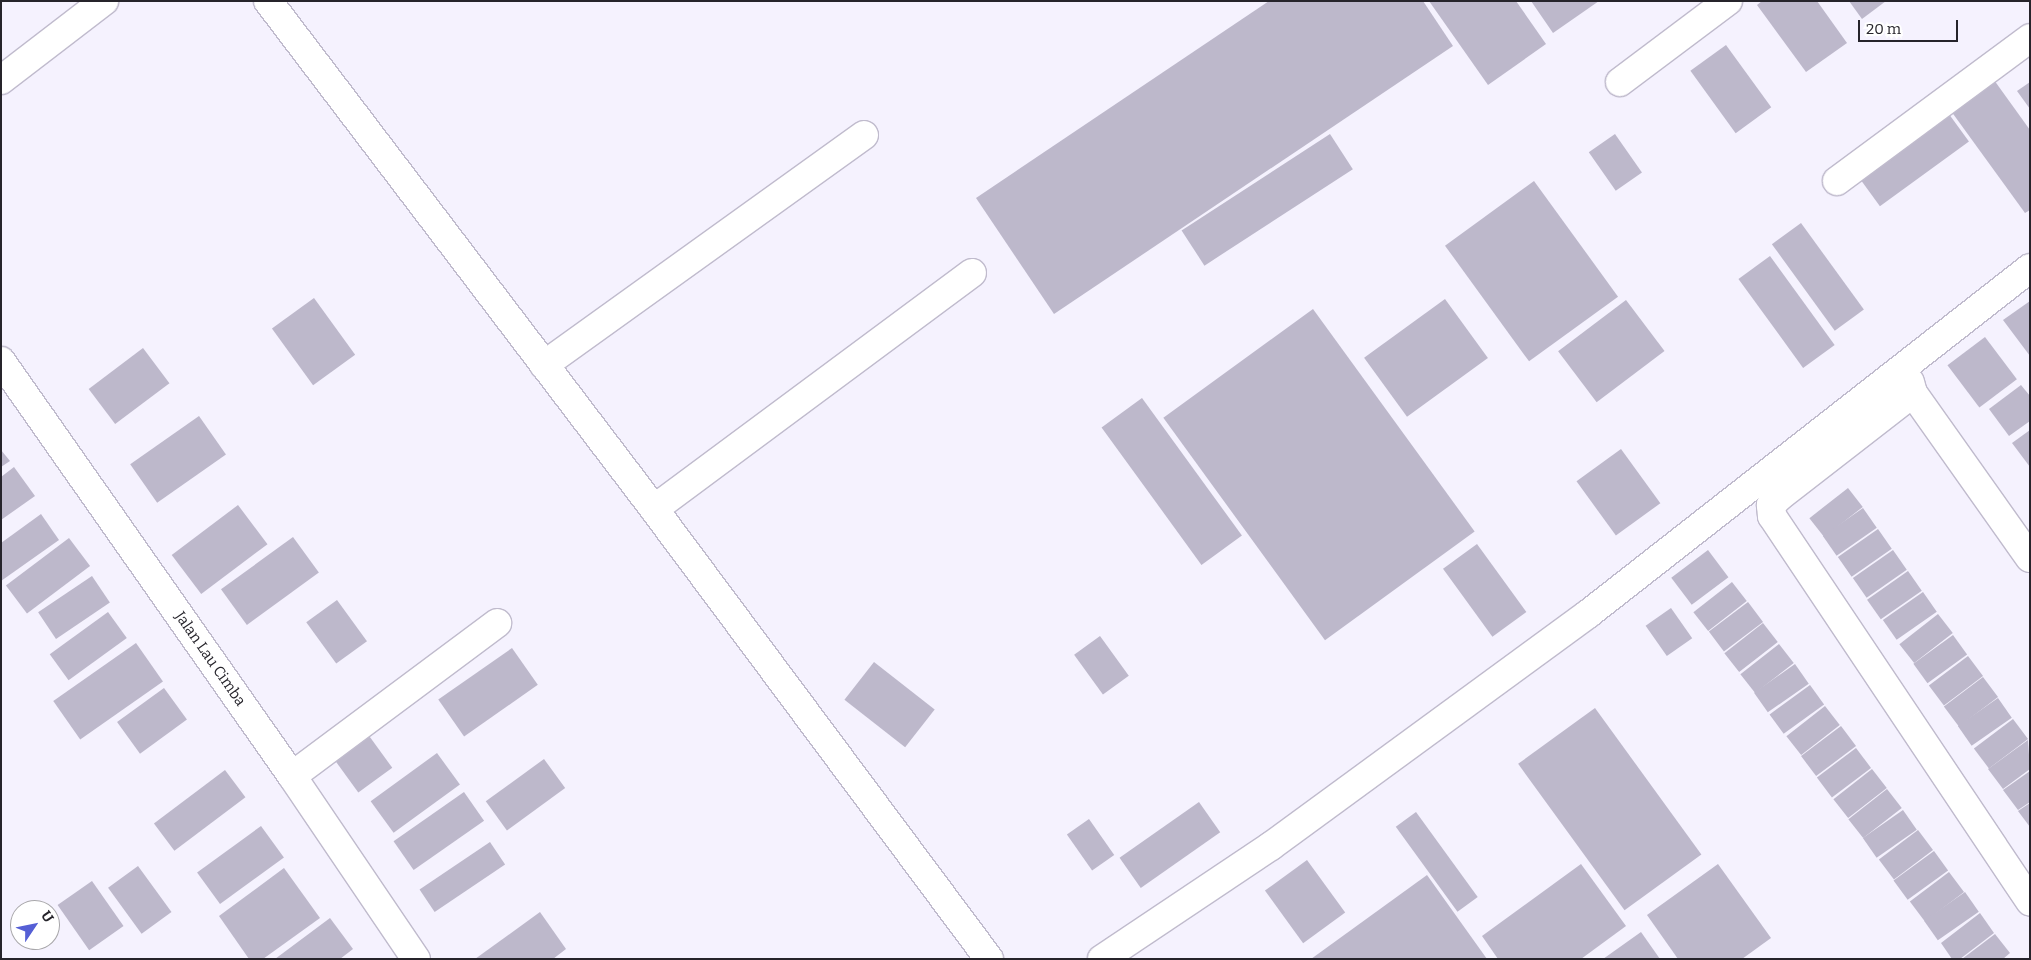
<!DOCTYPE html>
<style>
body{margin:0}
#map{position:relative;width:2031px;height:960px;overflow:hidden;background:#f5f2fe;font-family:Bitter,serif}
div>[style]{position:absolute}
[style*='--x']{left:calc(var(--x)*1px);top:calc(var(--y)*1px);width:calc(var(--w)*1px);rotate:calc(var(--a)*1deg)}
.building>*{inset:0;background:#bdb8cb;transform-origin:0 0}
.roads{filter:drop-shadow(1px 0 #c0bbcd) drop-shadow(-1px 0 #c0bbcd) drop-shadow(0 1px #c0bbcd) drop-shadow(0 -1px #c0bbcd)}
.minor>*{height:28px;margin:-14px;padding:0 14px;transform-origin:14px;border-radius:14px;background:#fff}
span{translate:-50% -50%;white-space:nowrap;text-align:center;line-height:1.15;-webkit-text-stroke:4px #fff;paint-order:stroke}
.street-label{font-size:15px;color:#26242b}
.frame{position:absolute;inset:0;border:2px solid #26242b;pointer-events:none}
.north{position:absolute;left:10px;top:900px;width:50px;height:50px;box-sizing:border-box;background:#fff;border:1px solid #a8a7aa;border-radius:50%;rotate:56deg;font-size:14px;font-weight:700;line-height:20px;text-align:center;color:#26242b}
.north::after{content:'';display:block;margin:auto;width:18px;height:22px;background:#555fd5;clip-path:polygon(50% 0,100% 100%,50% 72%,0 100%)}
.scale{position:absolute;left:1858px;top:20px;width:100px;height:22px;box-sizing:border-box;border:2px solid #26242b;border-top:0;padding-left:6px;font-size:15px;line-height:18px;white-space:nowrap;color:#26242b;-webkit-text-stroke:4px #fff;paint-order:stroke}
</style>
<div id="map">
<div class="building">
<i style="clip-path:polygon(1269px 1px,1423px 1px,1453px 46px,1054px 314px,976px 198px)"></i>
<i style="clip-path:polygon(1429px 1px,1516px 1px,1546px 44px,1488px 85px)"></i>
<i style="clip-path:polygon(1531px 1px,1599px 1px,1553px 33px)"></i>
<i style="clip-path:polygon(1762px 1px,1817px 1px,1847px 43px,1806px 72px,1757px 5px)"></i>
<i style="clip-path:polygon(1849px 1px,1886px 1px,1862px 19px)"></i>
<i style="left:1726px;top:45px;width:77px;height:44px;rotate:54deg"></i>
<i style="clip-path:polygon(1994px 80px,2030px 130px,2030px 210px,2025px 213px,1951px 111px)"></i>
<i style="clip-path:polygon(2030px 82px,2030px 109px,2017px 91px)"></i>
<i style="left:1946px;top:110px;width:39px;height:110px;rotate:54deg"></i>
<i style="left:1330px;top:134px;width:42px;height:177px;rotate:57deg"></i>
<i style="left:1615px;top:134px;width:47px;height:32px;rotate:55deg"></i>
<i style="left:1534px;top:181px;width:143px;height:110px;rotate:54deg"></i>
<i style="left:1801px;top:223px;width:107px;height:36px;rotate:54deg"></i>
<i style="left:1770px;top:256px;width:110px;height:39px;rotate:54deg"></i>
<i style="left:314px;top:298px;width:70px;height:52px;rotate:54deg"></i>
<i style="left:1445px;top:299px;width:73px;height:100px;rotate:54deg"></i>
<i style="left:1626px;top:300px;width:64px;height:85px;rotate:53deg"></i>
<i style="clip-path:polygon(2030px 301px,2030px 356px,2003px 320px)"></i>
<i style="left:1313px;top:309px;width:275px;height:185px;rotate:54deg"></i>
<i style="left:1985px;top:337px;width:53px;height:47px;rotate:53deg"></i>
<i style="left:143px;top:348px;width:44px;height:68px;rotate:53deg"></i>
<i style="clip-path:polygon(2021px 385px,2030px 396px,2030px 421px,2009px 436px,1989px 409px)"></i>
<i style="left:1142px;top:398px;width:170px;height:50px;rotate:54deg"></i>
<i style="left:199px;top:416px;width:47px;height:84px;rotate:55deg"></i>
<i style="clip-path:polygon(2030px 430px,2030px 467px,2012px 443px)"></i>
<i style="left:1621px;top:449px;width:67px;height:55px;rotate:54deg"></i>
<i style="clip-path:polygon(1px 450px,10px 461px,1px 467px)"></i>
<i style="clip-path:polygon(14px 467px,35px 496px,1px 520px,1px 477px)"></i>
<i style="left:1848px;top:488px;width:24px;height:49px;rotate:52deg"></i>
<i style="left:238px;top:505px;width:49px;height:83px;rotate:53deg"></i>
<i style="left:1863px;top:508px;width:24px;height:49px;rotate:55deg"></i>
<i style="clip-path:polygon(41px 514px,59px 540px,1px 581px,1px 543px)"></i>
<i style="left:1878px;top:529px;width:24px;height:49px;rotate:55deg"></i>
<i style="left:293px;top:537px;width:44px;height:89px;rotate:54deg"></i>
<i style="left:69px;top:538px;width:35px;height:79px;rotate:53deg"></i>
<i style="left:1477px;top:544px;width:84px;height:42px;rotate:54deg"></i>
<i style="left:1708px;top:550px;width:34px;height:46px;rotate:53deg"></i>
<i style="left:1893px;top:550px;width:24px;height:49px;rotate:55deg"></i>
<i style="left:1908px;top:571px;width:24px;height:50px;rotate:55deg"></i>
<i style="left:92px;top:576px;width:32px;height:65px;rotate:56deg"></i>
<i style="left:1732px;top:582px;width:24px;height:49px;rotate:52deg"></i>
<i style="left:1923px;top:592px;width:24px;height:49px;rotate:55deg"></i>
<i style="left:337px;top:600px;width:51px;height:38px;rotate:54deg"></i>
<i style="left:1748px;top:602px;width:25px;height:49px;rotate:53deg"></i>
<i style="left:1671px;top:608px;width:37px;height:31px;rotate:55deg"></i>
<i style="left:108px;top:612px;width:32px;height:72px;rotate:54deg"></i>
<i style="left:1938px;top:614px;width:24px;height:49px;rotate:52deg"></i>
<i style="left:1763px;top:623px;width:24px;height:49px;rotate:52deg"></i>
<i style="left:1953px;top:635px;width:24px;height:49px;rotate:54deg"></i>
<i style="left:1100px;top:636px;width:49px;height:32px;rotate:54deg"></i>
<i style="left:136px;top:643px;width:47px;height:101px;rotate:55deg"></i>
<i style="left:1779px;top:644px;width:24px;height:49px;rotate:52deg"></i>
<i style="left:512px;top:648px;width:45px;height:90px;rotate:55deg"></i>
<i style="left:1968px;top:656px;width:25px;height:49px;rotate:53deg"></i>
<i style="left:874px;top:662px;width:77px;height:48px;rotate:38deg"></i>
<i style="left:1795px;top:664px;width:24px;height:50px;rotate:55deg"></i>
<i style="left:1983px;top:677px;width:25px;height:49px;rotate:53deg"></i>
<i style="left:1810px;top:685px;width:24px;height:50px;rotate:54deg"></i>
<i style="left:164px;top:688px;width:39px;height:58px;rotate:54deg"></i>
<i style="left:1998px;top:698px;width:24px;height:49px;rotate:55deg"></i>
<i style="left:1825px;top:706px;width:24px;height:49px;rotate:52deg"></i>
<i style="left:1595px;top:708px;width:181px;height:95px;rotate:54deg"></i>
<i style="left:2013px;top:719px;width:25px;height:49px;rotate:53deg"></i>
<i style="left:1841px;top:726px;width:25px;height:50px;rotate:53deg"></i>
<i style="left:367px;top:733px;width:43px;height:42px;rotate:54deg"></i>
<i style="clip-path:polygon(2028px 740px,2030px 769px,2003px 789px,1988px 769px)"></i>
<i style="left:1856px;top:748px;width:25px;height:49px;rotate:53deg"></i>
<i style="left:437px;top:753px;width:39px;height:82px;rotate:54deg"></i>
<i style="left:544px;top:759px;width:36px;height:72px;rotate:54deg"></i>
<i style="left:1872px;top:769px;width:24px;height:49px;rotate:52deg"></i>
<i style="left:225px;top:770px;width:34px;height:89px;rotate:53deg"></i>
<i style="clip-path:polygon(2030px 771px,2030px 802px,2018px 810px,2003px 790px)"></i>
<i style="left:1887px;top:789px;width:24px;height:49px;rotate:52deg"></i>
<i style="left:464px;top:792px;width:35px;height:86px;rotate:55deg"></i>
<i style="left:1199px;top:802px;width:37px;height:97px;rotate:55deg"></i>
<i style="clip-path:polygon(2030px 803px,2030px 827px,2018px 811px)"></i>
<i style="left:1903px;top:810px;width:24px;height:49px;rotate:55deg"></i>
<i style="left:1416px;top:812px;width:105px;height:25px;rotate:54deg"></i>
<i style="left:1089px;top:819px;width:44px;height:27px;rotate:55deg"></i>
<i style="left:261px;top:826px;width:39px;height:79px;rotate:54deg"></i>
<i style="left:1918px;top:830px;width:25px;height:49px;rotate:53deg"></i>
<i style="left:490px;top:842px;width:27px;height:85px;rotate:56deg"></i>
<i style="left:1934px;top:851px;width:24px;height:50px;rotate:54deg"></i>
<i style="left:1307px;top:860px;width:65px;height:52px;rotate:54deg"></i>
<i style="clip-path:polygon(1581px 864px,1626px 926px,1581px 959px,1498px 959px,1482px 936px)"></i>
<i style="clip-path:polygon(1718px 864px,1771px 938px,1742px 959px,1678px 959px,1647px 915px)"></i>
<i style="left:138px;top:866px;width:57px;height:37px;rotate:54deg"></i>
<i style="clip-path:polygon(284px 868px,320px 918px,263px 959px,249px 959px,219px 916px)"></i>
<i style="left:1949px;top:872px;width:25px;height:49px;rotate:53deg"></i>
<i style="clip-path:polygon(1427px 875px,1487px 959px,1311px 959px)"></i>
<i style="left:92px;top:881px;width:55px;height:42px;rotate:55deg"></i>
<i style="left:1965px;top:892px;width:24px;height:50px;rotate:55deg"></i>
<i style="clip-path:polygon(540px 912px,566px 949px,553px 959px,475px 959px)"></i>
<i style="clip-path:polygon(1980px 913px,1994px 933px,1960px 959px,1952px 959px,1941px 943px)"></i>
<i style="clip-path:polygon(330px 918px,353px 949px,340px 959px,275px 959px)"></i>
<i style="clip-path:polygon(1641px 932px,1660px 959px,1603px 959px)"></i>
<i style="clip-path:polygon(1995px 934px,2010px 953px,2003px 959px,1962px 959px)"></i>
</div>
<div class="roads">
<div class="minor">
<i style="--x:268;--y:1;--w:638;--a:52.77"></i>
<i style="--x:654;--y:509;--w:561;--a:53.33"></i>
<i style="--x:1;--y:80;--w:130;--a:-37.5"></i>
<i style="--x:1620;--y:82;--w:135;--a:-36.9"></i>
<i style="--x:1837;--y:181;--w:240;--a:-36.5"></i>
<i style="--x:1;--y:361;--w:507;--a:54.96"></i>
<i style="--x:292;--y:776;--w:221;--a:55.9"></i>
<i style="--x:544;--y:365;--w:394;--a:-35.7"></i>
<i style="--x:1910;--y:382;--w:11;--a:75"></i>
<i style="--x:1913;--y:393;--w:202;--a:54.7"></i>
<i style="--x:1913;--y:393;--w:168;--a:142.2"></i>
<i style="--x:1780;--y:496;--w:13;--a:135"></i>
<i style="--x:1771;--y:505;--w:11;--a:85"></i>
<i style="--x:1772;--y:516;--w:464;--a:56.2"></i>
<i style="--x:654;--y:509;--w:396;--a:-36.6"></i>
<i style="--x:292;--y:776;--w:256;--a:-36.7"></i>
<i style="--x:1102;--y:959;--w:203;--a:-33.8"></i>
<i style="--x:1271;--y:846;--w:393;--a:-36.2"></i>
<i style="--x:1588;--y:614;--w:561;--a:-38.05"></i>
</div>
</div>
<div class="street-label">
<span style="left:210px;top:659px;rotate:55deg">Jalan Lau Cimba</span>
</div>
<div class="frame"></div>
<div class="north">U</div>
<div class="scale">20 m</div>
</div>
